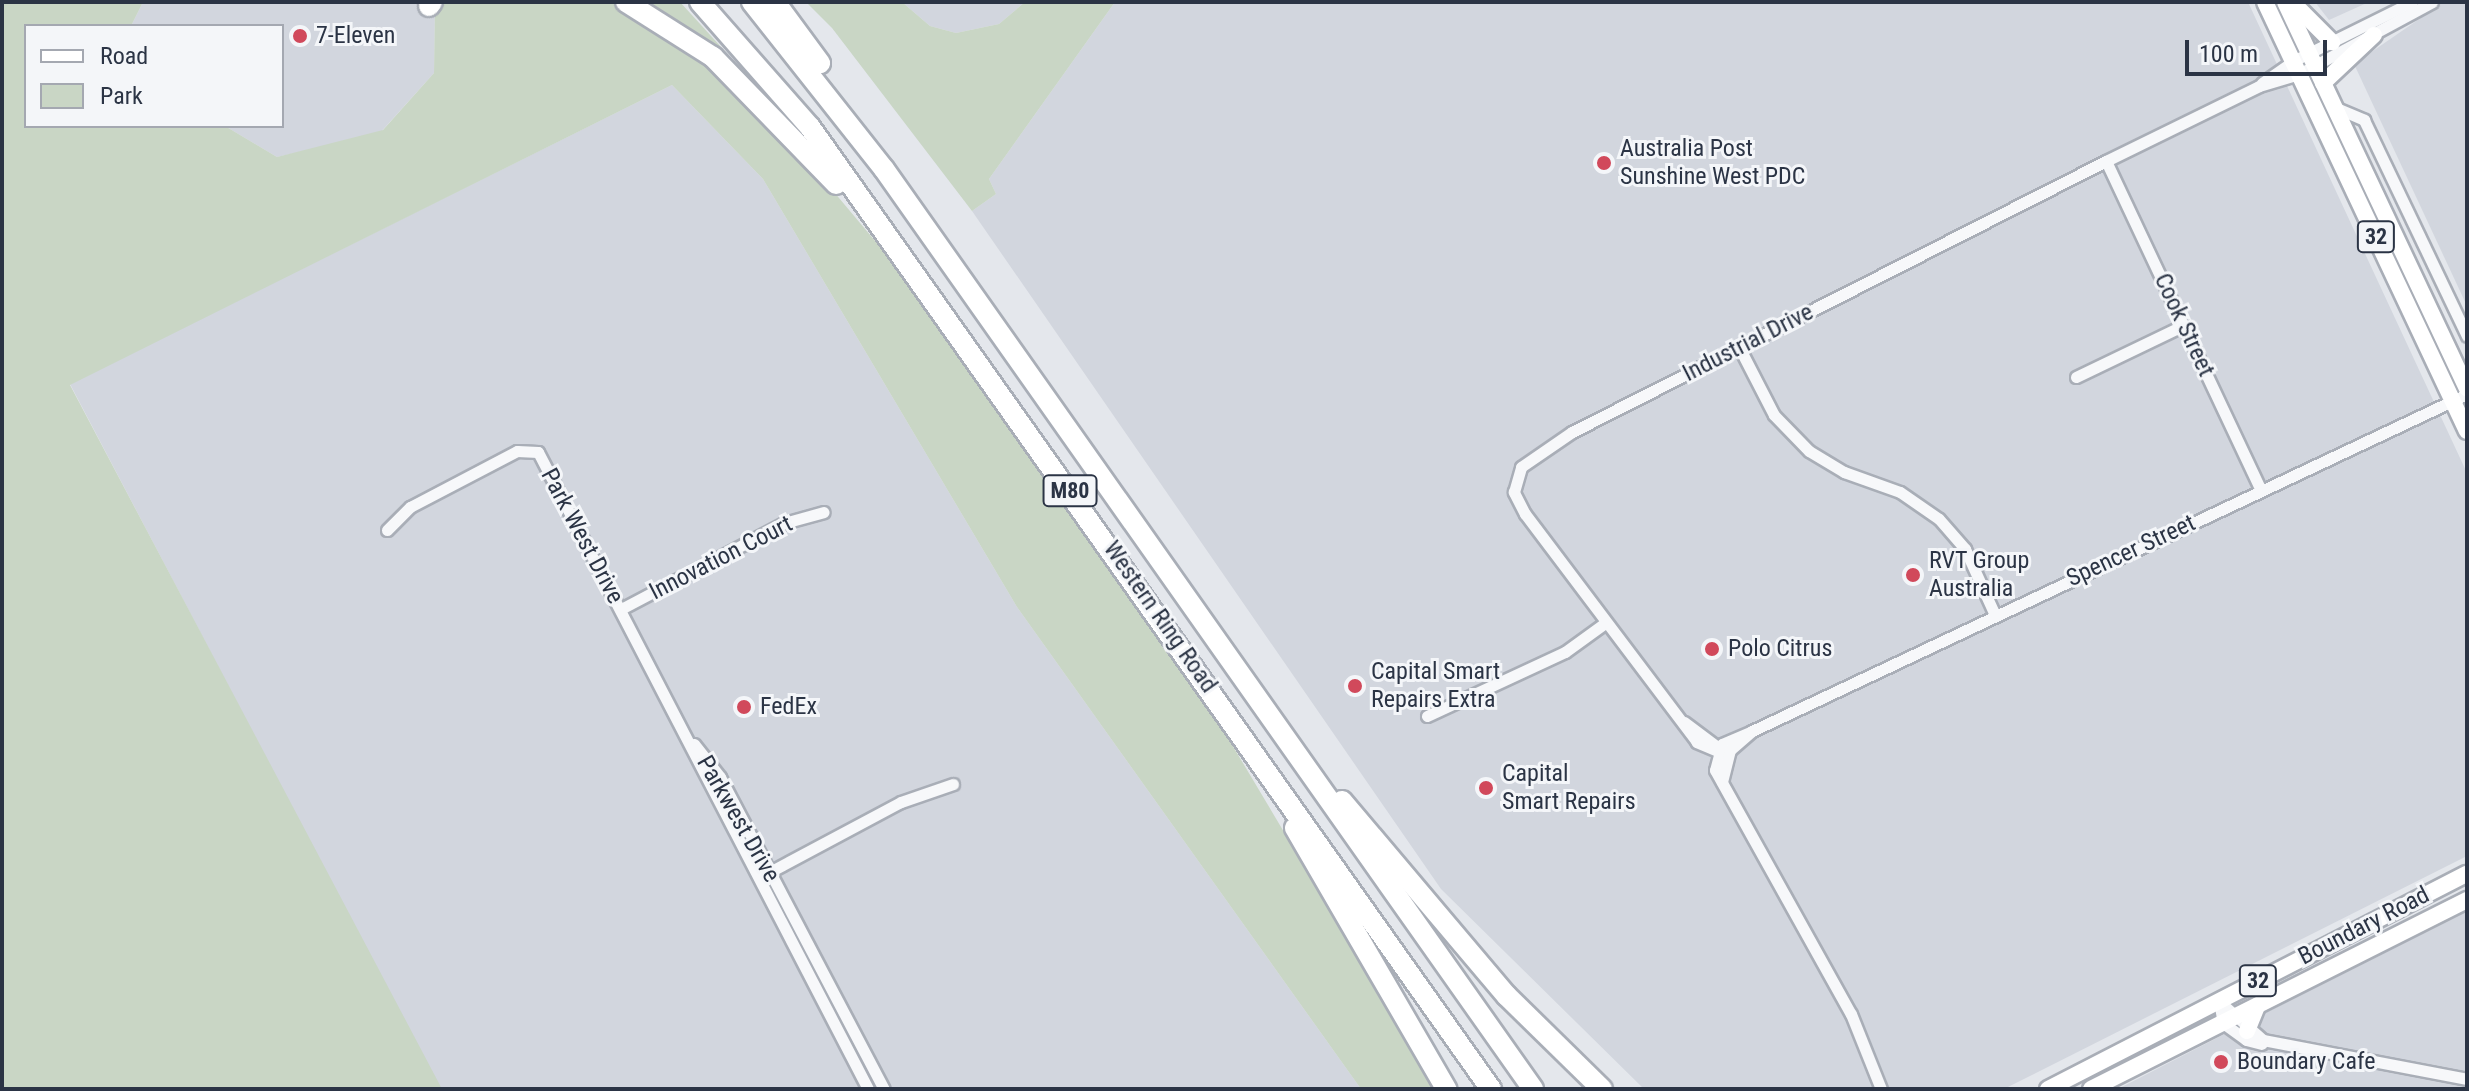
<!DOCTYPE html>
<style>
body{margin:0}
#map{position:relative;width:2469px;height:1091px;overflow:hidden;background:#e4e7ec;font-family:"Roboto Condensed",sans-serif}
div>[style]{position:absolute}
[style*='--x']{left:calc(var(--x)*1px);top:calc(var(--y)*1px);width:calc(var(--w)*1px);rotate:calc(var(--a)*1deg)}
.built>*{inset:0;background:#d2d6de}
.green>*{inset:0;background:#c9d6c5}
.roads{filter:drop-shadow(2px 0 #a9aeb7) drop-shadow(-2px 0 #a9aeb7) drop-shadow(0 2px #a9aeb7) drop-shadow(0 -2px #a9aeb7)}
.street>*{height:11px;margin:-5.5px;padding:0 5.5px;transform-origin:5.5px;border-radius:5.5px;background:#f7f8fa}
.primary>*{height:16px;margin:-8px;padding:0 8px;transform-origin:8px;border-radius:8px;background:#fff}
.highway>*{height:20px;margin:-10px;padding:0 10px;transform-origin:10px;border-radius:10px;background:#fff}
.dots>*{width:22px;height:22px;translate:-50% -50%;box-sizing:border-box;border:4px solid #f4f6f9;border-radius:50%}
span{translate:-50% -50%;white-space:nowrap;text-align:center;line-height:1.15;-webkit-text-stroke:6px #f4f6f9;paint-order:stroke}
.shield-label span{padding:2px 6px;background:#f4f6f9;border:2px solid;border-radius:6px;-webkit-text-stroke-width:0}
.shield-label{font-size:22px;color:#2b3445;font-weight:700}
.poi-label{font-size:24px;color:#2b3445}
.left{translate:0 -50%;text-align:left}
.street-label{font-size:24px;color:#2b3445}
.frame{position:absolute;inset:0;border:4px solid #2b3445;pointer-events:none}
.legend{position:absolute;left:24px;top:24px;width:260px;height:104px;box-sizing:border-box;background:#f4f6f9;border:2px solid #a4a8b1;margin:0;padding:10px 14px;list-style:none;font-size:24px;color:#2b3445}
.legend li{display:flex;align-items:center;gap:16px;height:40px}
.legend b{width:40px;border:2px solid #a4a8b1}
.scale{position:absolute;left:2185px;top:40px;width:142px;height:36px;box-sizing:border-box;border:4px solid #2b3445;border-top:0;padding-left:10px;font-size:24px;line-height:28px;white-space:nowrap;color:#2b3445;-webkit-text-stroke:6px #f4f6f9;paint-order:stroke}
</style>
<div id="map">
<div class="built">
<i style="clip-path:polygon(143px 2px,435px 2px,434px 73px,379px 134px,277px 157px,225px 126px,282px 126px,282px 26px,131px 26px)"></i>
<i style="clip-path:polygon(902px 2px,1025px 2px,999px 24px,956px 33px,930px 26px)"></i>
<i style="clip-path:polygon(1115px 2px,2248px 2px,2467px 473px,2467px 856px,2004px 1089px,1644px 1089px,1441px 889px,972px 211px,996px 194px,989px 179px)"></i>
<i style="clip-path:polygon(2315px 2px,2369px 2px,2329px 20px)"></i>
<i style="clip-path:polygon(2444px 2px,2467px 2px,2467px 306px,2354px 64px)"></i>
<i style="clip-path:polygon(672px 85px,763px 179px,1017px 607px,1361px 1089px,440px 1089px,70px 384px)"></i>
<i style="clip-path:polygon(2467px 909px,2467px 1089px,2118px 1089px)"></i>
</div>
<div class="green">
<i style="clip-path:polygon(2px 2px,143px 2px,131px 26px,26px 26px,26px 126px,225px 126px,277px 157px,383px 130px,434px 73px,435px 2px,680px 2px,733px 60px,729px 83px,818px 173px,897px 267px,1231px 743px,1437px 1089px,1361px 1089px,1017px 607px,763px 179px,672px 85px,70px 385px,442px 1089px,2px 1089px)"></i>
<i style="clip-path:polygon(806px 2px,902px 2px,930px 26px,956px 33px,999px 24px,1025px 2px,1115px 2px,989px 179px,996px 194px,972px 211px,832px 28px)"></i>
</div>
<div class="roads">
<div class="street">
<i style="--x:2262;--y:83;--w:38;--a:-35"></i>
<i style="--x:2293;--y:61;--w:133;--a:-26.4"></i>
<i style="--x:2334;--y:107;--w:33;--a:23"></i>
<i style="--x:2364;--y:120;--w:239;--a:64.5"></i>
<i style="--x:2106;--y:161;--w:364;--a:64.8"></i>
<i style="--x:1739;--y:347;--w:76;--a:62.8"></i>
<i style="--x:1774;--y:415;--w:50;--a:45.8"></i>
<i style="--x:1809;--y:451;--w:41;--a:31"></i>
<i style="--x:1844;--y:472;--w:59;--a:19.7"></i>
<i style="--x:1900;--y:492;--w:47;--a:34.7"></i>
<i style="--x:1939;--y:519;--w:40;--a:49"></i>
<i style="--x:1965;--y:549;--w:72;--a:65.6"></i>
<i style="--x:2076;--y:377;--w:120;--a:-25.7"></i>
<i style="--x:387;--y:530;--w:33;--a:-45"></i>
<i style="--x:410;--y:507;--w:121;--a:-27.6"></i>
<i style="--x:517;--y:451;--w:21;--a:3"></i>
<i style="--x:538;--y:452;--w:717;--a:62.61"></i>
<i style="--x:621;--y:609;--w:184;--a:-27.8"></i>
<i style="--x:784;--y:523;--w:41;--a:-15.4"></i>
<i style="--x:1427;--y:716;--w:152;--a:-24.9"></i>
<i style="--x:1565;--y:652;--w:49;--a:-35.9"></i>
<i style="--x:1684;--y:722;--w:50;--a:36.9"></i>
<i style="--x:1750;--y:732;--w:30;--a:157"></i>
<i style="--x:1722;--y:744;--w:27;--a:105"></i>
<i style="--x:1715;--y:770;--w:279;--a:60.9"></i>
<i style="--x:1851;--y:1014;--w:81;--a:68.2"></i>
<i style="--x:694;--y:744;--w:42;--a:51.8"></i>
<i style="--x:720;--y:777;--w:352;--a:62.3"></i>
<i style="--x:1727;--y:755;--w:33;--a:-157"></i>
<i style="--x:1697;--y:742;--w:286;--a:-127"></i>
<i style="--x:1525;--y:514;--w:25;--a:-117"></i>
<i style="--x:1514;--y:492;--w:26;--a:-74"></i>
<i style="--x:1521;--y:467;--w:62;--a:-34.5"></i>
<i style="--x:1572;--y:432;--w:599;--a:-26.91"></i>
<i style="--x:2106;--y:161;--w:170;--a:-26.1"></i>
<i style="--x:2259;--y:86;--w:42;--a:-16.7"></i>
<i style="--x:2299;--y:74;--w:151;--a:-28.4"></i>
<i style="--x:1722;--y:782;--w:33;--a:-76"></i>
<i style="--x:1730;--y:750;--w:29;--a:-41"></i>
<i style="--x:1752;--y:731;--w:790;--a:-25.24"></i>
<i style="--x:764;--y:875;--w:155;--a:-28.1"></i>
<i style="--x:901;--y:802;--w:55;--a:-19.1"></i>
<i style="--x:2219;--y:1001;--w:59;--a:41.6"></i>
<i style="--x:2263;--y:1040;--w:208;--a:10.8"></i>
<i style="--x:2219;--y:1001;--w:22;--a:80"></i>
<i style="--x:2223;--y:1023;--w:29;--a:36"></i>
<i style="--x:2246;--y:1040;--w:16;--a:14"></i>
</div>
<div class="primary">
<i style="--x:2265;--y:2;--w:474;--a:64.8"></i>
<i style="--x:2285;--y:2;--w:427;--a:64.8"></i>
<i style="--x:2292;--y:2;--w:57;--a:45"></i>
<i style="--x:2323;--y:83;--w:70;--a:-43.3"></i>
<i style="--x:2247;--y:1031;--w:27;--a:-68"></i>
<i style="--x:2048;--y:1089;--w:471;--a:-27.2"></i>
<i style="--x:2091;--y:1089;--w:421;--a:-26.7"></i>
</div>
<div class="highway">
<i style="--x:626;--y:2;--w:103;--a:32.3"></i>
<i style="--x:713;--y:57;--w:177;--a:45.9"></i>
<i style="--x:700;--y:2;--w:167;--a:48.7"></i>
<i style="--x:810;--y:127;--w:1179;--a:54.71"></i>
<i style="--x:752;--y:2;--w:213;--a:51.7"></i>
<i style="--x:884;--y:169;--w:1126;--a:54.8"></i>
<i style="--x:775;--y:2;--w:76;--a:53.6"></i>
<i style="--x:429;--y:6;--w:5;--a:-53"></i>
<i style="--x:1342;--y:801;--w:255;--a:49.8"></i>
<i style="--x:1507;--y:996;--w:133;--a:44.4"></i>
<i style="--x:1295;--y:828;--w:302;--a:59.9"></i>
</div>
</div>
<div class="dots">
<i style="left:300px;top:36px;background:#d1495b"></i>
<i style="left:1604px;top:163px;background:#d1495b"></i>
<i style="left:1913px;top:575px;background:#d1495b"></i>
<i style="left:1712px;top:649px;background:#d1495b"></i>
<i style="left:1355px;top:686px;background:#d1495b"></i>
<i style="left:744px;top:707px;background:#d1495b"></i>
<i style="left:1486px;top:788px;background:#d1495b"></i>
<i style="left:2221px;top:1062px;background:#d1495b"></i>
</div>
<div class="shield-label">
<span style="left:2376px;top:237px">32</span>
<span style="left:1070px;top:491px">M80</span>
<span style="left:2258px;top:981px">32</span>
</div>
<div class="poi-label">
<span class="left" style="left:316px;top:36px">7-Eleven</span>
<span class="left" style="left:1620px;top:163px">Australia Post<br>Sunshine West PDC</span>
<span class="left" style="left:1929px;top:575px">RVT Group<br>Australia</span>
<span class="left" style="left:1728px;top:649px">Polo Citrus</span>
<span class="left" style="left:1371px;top:686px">Capital Smart<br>Repairs Extra</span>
<span class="left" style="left:760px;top:707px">FedEx</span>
<span class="left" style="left:1502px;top:788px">Capital<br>Smart Repairs</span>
<span class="left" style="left:2237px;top:1062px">Boundary Cafe</span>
</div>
<div class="street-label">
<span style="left:2184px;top:325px;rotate:65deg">Cook Street</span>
<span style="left:1748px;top:343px;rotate:-27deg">Industrial Drive</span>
<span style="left:582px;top:536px;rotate:62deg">Park West Drive</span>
<span style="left:2131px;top:551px;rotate:-25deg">Spencer Street</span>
<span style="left:721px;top:558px;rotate:-27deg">Innovation Court</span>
<span style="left:1160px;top:617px;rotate:55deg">Western Ring Road</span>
<span style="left:738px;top:819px;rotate:60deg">Parkwest Drive</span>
<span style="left:2364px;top:926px;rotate:-27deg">Boundary Road</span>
</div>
<div class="frame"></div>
<ul class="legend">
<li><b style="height:10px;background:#fff"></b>Road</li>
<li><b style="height:22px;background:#c9d6c5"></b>Park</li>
</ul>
<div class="scale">100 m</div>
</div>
